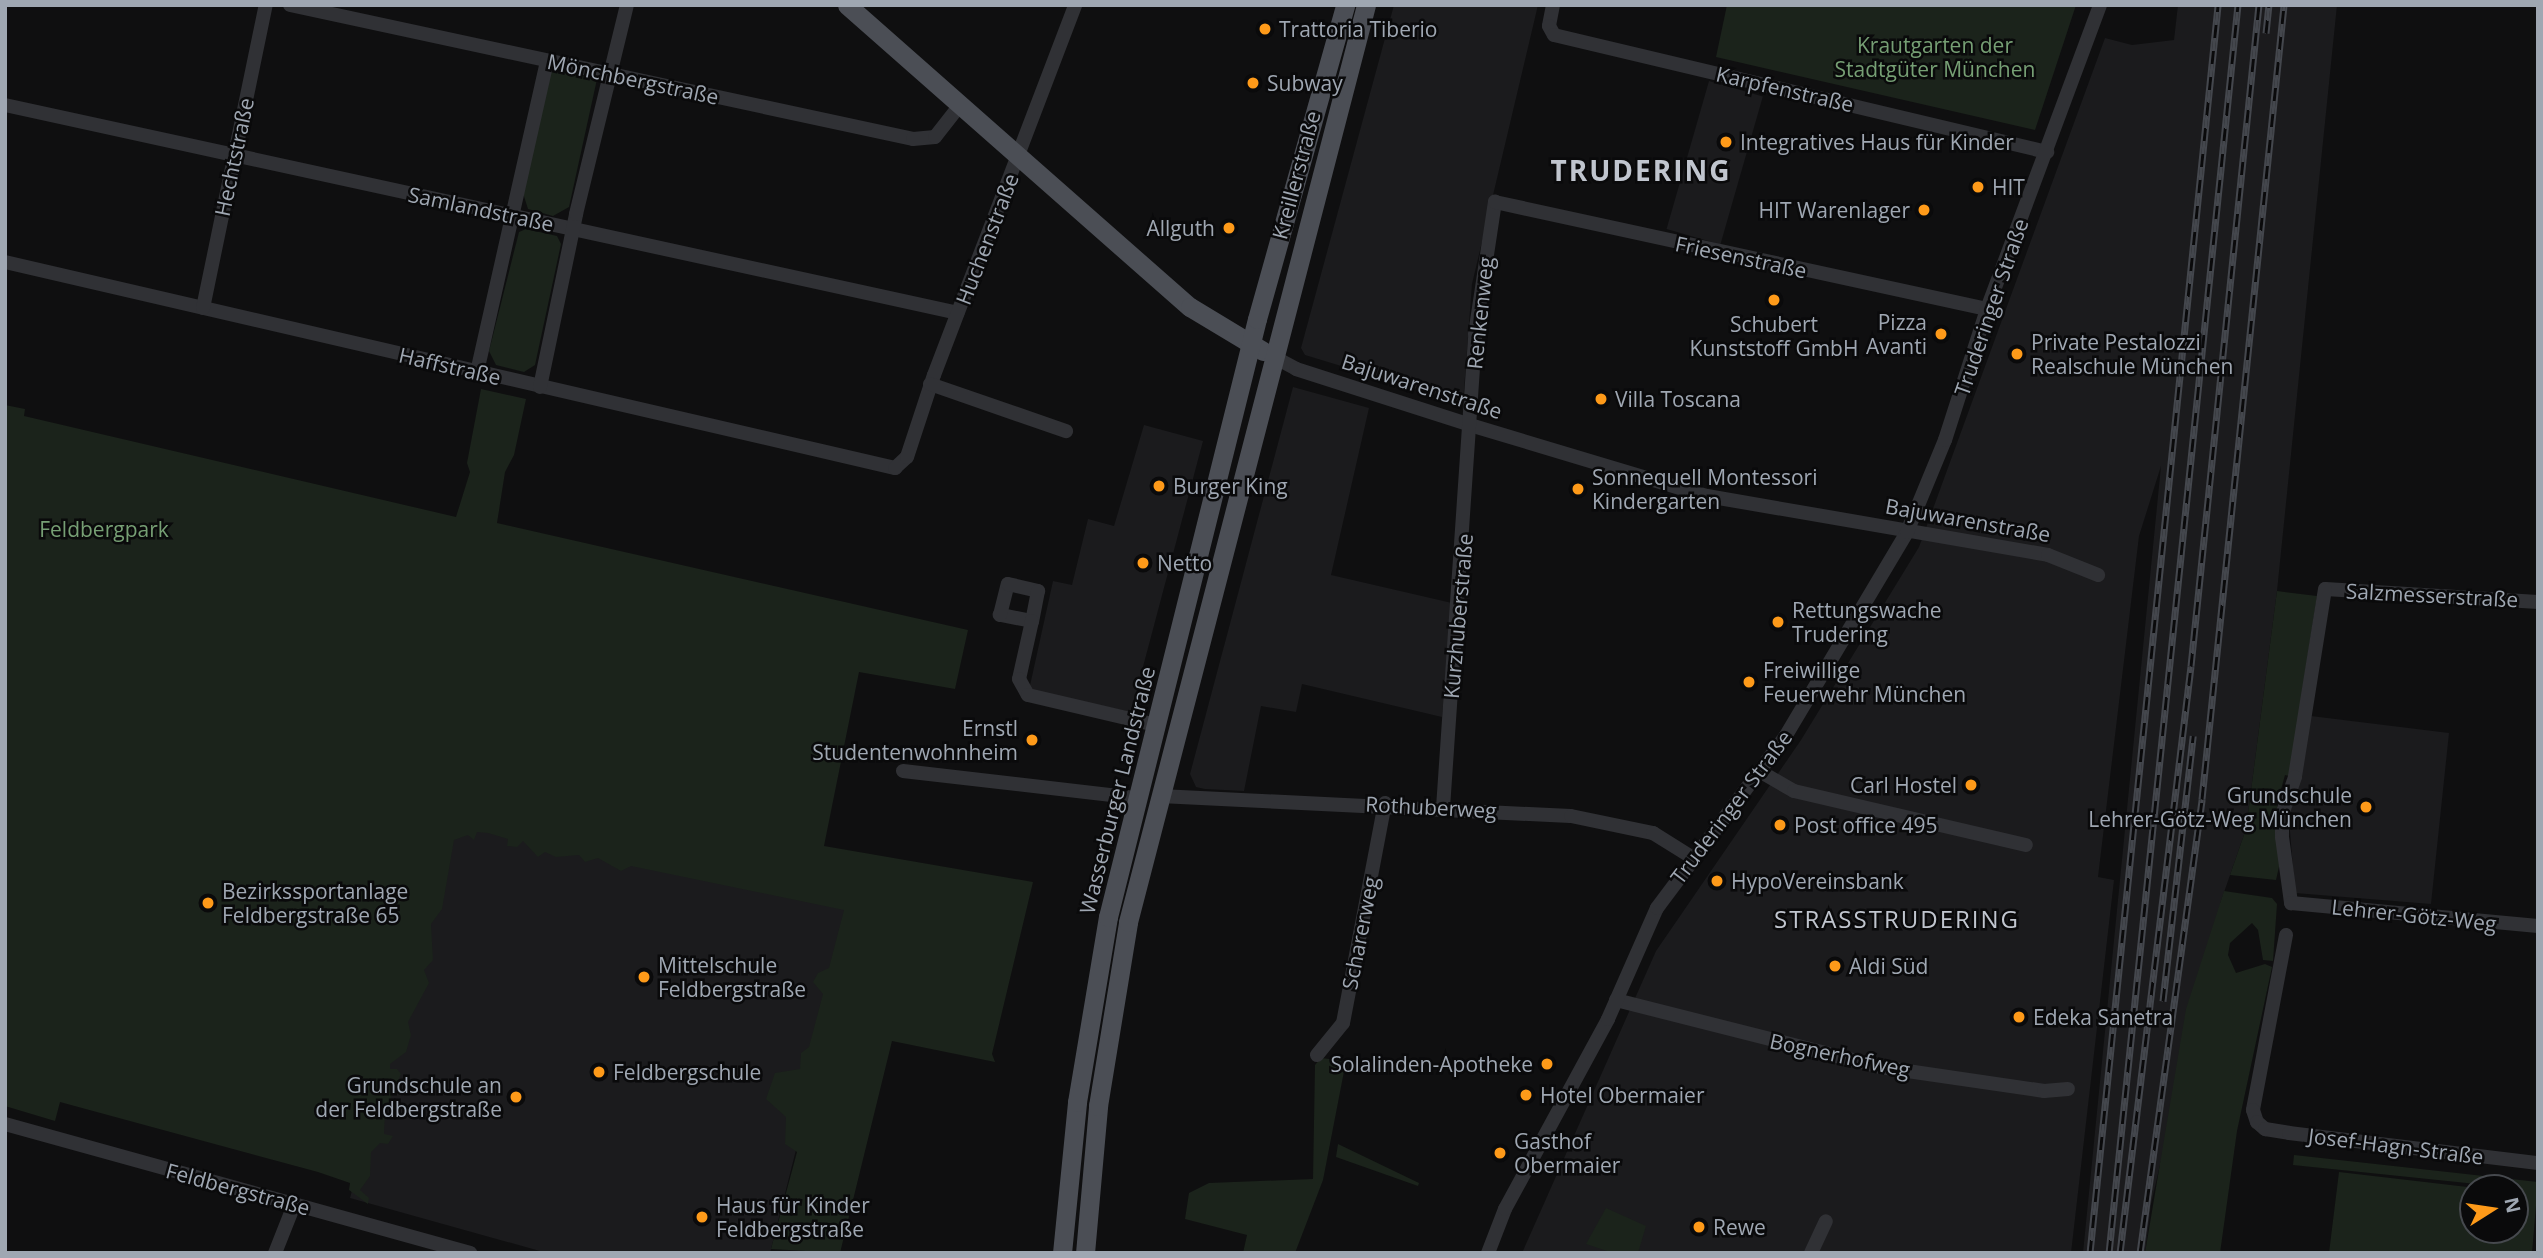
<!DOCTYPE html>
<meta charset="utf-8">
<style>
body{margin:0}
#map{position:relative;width:2543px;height:1258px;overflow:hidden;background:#0f0f10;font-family:"Open Sans",sans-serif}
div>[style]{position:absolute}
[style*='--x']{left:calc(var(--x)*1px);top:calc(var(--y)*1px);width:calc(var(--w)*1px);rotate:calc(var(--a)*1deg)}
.built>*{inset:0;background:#1b1b1d;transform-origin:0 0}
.green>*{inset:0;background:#1b231b}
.minor>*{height:14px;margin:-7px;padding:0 7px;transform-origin:7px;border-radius:7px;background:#303135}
.major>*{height:19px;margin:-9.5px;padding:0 9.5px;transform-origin:9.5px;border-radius:9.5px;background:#4b4e55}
.rail>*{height:7px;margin-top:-3.5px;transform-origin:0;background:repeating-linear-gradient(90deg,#0a0a0b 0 13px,#44474d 0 26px);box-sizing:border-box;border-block:2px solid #44474d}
.dots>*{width:19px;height:19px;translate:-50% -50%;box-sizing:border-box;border:4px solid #0a0a0b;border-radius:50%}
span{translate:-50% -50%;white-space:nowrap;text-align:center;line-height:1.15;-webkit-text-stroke:5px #0a0a0b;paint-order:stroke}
.poi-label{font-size:21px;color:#9fa7b2}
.left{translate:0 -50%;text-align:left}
.right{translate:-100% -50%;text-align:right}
.park-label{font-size:21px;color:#769f74}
.street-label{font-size:21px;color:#9fa7b2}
.quarter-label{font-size:24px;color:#c0c5ce;letter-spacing:2px}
.district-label{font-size:28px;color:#c0c5ce;font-weight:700;letter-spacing:2px}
.frame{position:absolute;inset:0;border:7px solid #9fa7b2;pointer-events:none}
.north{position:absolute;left:2459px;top:1174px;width:70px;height:70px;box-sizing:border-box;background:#0a0a0b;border:2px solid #46494e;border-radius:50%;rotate:78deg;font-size:19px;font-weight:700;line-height:28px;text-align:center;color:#9fa7b2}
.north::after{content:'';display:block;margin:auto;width:24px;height:32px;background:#fe9a19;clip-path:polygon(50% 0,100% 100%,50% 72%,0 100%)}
</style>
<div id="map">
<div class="built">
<i style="clip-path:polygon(1394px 5px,1538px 5px,1472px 284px,1463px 403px,1305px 355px,1301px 348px)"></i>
<i style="clip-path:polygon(2178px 5px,2337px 5px,2277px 591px,2246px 829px,2221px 901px,2151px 1204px,2145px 1253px,2083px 1253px,2161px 466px,2139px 536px,2098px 877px,2114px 880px,2071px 1253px,1522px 1253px,1656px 951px,1801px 740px,1919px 547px,2105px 38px,2132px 45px,2174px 40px)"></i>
<i style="left:1709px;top:81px;width:56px;height:154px;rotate:16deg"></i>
<i style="clip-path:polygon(1293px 387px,1369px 408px,1331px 575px,1452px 603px,1442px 717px,1302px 684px,1296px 712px,1261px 706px,1244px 791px,1205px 789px,1196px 787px,1190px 774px)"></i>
<i style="clip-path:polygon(1144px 425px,1203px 441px,1131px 712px,1029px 690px,1053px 581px,1072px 585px,1088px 519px,1114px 526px)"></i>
<i style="clip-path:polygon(2311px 716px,2449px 733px,2431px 904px,2295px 893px,2289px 819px)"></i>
<i style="clip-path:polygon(421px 813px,858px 904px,770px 1253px,547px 1253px,350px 1198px,401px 1000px,399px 966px,425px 839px)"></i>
</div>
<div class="green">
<i style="clip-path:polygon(1727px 5px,2076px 5px,2035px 130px,1716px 57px)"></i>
<i style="clip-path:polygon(551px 69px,597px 79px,569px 207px,553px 216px,528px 209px,523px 193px)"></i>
<i style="clip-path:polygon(526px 229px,557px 236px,561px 244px,535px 365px,524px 372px,496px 365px,489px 351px,519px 232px)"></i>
<i style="clip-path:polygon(481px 389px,526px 399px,514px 455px,505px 472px,497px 523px,968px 630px,955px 689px,859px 672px,824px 846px,1033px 882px,992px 1054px,995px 1062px,892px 1041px,840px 1253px,771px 1249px,797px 1152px,785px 1144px,786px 1117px,766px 1099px,775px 1073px,800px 1069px,801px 1053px,809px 1047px,823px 994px,813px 982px,818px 973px,829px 968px,844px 910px,631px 866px,621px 871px,598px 858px,585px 862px,579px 855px,556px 857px,545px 852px,538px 857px,523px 841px,517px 847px,507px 846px,508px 839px,488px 833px,477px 832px,474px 840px,468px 835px,454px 840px,442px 909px,431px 924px,433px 960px,424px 970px,429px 983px,408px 1022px,411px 1035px,406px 1052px,390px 1064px,390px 1069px,397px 1069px,401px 1074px,385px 1111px,384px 1134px,393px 1136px,388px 1144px,380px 1143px,371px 1152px,370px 1176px,360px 1190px,369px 1198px,368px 1204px,349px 1190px,350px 1183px,318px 1172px,60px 1102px,55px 1121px,5px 1106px,5px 405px,25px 409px,24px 416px,456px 517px,470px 472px,467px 463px)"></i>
<i style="clip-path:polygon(2277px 591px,2317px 596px,2289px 776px,2285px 775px,2277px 804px,2281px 858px,2276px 880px,2230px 875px,2246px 829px)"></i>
<i style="clip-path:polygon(2224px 891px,2272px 898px,2277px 904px,2273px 961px,2263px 960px,2258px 930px,2252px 923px,2230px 943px,2228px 955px,2236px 973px,2265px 964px,2272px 967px,2237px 1131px,2220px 1253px,2145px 1253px,2186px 1009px)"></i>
<i style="clip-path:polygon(1321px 1058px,1346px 1061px,1323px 1180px,1295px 1253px,1243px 1253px,1247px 1235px,1185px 1219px,1189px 1193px,1209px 1183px,1313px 1179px,1315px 1065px)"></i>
<i style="clip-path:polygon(1338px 1144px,1419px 1183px,1418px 1186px,1336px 1157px)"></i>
<i style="clip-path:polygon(2294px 1155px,2538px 1182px,2532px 1253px,2329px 1253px,2339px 1172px,2476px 1188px,2473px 1230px,2515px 1230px,2515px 1188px,2293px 1165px)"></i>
<i style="clip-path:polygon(1606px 1208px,1646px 1226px,1638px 1253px,1613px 1253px,1586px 1244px)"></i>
</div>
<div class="minor">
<i style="--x:290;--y:5;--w:637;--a:12.14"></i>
<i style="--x:913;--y:139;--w:22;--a:-5"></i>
<i style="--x:935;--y:137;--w:41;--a:-52"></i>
<i style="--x:1553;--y:5;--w:21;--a:101"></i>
<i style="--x:1549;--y:26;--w:10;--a:61"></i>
<i style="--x:1554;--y:35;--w:507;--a:13.35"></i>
<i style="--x:5;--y:105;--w:975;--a:12.31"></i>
<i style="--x:5;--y:262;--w:914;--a:13.03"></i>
<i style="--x:895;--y:468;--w:16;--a:-43"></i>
<i style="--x:907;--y:457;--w:86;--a:-71.8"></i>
<i style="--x:934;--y:375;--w:396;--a:-69.1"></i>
<i style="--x:203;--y:308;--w:309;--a:-78.3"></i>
<i style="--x:1272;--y:356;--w:27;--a:28"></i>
<i style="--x:1296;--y:369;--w:183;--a:17.8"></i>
<i style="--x:1470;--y:425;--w:247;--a:16.7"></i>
<i style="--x:1707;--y:496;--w:346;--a:9.8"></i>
<i style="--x:2048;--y:555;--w:54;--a:21.8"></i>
<i style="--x:477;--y:372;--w:319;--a:-77.3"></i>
<i style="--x:930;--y:384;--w:144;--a:19.1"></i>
<i style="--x:540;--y:387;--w:177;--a:-78.2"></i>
<i style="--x:576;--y:214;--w:215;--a:-76.3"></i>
<i style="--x:2538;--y:602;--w:213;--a:-176.5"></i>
<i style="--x:2325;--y:589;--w:190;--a:99.1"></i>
<i style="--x:2295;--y:777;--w:39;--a:109"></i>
<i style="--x:2282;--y:814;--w:23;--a:90"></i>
<i style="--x:2282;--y:837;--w:67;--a:82.2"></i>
<i style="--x:2291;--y:903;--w:248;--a:5.3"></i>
<i style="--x:1032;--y:621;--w:33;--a:-169"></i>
<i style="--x:1000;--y:615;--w:32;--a:-76"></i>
<i style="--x:1008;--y:584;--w:31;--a:13"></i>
<i style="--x:1038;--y:591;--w:31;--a:101"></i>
<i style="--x:1032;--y:621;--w:59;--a:102.6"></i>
<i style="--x:1019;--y:679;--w:18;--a:61"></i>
<i style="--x:1028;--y:695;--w:131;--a:13.2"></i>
<i style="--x:903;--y:771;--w:236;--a:6.6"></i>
<i style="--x:1761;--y:772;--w:38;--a:30"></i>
<i style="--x:1794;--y:791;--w:238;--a:13.1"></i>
<i style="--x:1160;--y:796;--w:411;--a:2.8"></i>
<i style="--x:1571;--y:816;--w:84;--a:11.7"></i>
<i style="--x:1653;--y:833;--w:47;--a:32"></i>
<i style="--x:1443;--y:808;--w:475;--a:-86.1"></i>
<i style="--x:1475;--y:334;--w:134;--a:-81.4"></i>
<i style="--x:1495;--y:202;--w:504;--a:12.27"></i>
<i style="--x:2286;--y:935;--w:178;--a:100.7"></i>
<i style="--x:2253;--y:1110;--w:13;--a:72"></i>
<i style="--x:2257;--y:1122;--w:11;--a:41"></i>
<i style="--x:2265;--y:1129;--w:24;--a:9"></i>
<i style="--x:2289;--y:1133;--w:251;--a:6.9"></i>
<i style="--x:1616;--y:1000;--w:272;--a:14.2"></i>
<i style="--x:1880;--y:1067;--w:166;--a:8.3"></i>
<i style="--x:2044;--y:1091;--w:24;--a:-5"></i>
<i style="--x:1317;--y:1055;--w:41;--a:-50.9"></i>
<i style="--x:1343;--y:1023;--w:224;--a:-79.2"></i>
<i style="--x:5;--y:1124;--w:483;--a:15.5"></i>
<i style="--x:275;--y:1253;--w:52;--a:-68.4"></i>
<i style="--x:1488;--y:1253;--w:47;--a:-68.9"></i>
<i style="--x:1505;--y:1209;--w:216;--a:-61.5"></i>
<i style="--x:1608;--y:1019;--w:121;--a:-66.2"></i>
<i style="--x:1657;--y:908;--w:214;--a:-53.2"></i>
<i style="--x:1785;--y:737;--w:239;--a:-59.2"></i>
<i style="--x:1907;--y:532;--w:100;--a:-67.6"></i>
<i style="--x:1945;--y:440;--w:138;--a:-72.2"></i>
<i style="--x:1987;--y:309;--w:324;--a:-69.6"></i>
<i style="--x:1811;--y:1253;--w:35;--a:-65"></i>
</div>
<div class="major">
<i style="--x:847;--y:5;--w:457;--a:41.4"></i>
<i style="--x:1190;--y:307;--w:85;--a:31.1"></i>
<i style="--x:1062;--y:1253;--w:152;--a:-84.3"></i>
<i style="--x:1077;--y:1102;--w:188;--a:-80.5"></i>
<i style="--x:1108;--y:917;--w:616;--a:-76.01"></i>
<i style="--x:1257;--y:319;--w:326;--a:-74.3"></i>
<i style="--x:1085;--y:1253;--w:148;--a:-84.9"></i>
<i style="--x:1098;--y:1106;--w:186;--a:-80.7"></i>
<i style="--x:1128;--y:922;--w:947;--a:-75.45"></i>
</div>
<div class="rail">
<i style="--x:2266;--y:33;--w:28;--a:-84"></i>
<i style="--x:2163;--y:1001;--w:267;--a:-83.5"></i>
<i style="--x:2090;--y:1253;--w:1255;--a:-84.14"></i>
<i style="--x:2109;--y:1253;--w:1255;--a:-84.1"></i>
<i style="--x:2120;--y:1253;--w:591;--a:-83.1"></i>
<i style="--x:2191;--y:666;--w:664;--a:-84.13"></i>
<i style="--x:2140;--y:1253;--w:458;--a:-82.2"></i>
<i style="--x:2202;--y:799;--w:798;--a:-84.1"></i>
</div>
<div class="dots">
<i style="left:1265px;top:29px;background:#fe9a19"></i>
<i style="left:1253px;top:83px;background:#fe9a19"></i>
<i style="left:1726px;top:142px;background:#fe9a19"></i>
<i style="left:1978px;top:187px;background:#fe9a19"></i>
<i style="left:1924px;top:210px;background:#fe9a19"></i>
<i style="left:1229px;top:228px;background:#fe9a19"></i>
<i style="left:1774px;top:300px;background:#fe9a19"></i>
<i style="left:1941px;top:334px;background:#fe9a19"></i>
<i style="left:2017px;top:354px;background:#fe9a19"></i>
<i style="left:1601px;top:399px;background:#fe9a19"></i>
<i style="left:1159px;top:486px;background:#fe9a19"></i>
<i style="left:1578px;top:489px;background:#fe9a19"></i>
<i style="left:1143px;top:563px;background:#fe9a19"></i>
<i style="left:1778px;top:622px;background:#fe9a19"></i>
<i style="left:1749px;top:682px;background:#fe9a19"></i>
<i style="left:1032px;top:740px;background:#fe9a19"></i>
<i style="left:1971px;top:785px;background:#fe9a19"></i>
<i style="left:2366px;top:807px;background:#fe9a19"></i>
<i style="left:1780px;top:825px;background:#fe9a19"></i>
<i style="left:1717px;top:881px;background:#fe9a19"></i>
<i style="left:208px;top:903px;background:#fe9a19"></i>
<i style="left:1835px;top:966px;background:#fe9a19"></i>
<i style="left:644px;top:977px;background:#fe9a19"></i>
<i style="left:2019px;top:1017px;background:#fe9a19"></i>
<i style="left:1547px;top:1064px;background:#fe9a19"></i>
<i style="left:599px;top:1072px;background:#fe9a19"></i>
<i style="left:1526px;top:1095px;background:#fe9a19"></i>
<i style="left:516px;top:1097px;background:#fe9a19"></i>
<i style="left:1500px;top:1153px;background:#fe9a19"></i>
<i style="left:702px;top:1217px;background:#fe9a19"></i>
<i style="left:1699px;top:1227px;background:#fe9a19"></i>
</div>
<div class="poi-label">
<span class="left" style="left:1279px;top:29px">Trattoria Tiberio</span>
<span class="left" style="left:1267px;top:83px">Subway</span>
<span class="left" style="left:1740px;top:142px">Integratives Haus für Kinder</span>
<span class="left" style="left:1992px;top:187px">HIT</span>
<span class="right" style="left:1910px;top:210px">HIT Warenlager</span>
<span class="right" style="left:1215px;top:228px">Allguth</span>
<span class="right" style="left:1927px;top:334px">Pizza<br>Avanti</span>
<span style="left:1774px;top:336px">Schubert<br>Kunststoff GmbH</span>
<span class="left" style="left:2031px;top:354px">Private Pestalozzi<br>Realschule München</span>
<span class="left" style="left:1615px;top:399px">Villa Toscana</span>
<span class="left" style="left:1592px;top:489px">Sonnequell Montessori<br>Kindergarten</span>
<span class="left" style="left:1173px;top:486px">Burger King</span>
<span class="left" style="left:1157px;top:563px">Netto</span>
<span class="left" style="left:1792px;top:622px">Rettungswache<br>Trudering</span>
<span class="left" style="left:1763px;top:682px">Freiwillige<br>Feuerwehr München</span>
<span class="right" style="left:1018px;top:740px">Ernstl<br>Studentenwohnheim</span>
<span class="right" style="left:1957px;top:785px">Carl Hostel</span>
<span class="right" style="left:2352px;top:807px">Grundschule<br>Lehrer-Götz-Weg München</span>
<span class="left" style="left:1794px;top:825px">Post office 495</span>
<span class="left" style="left:1731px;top:881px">HypoVereinsbank</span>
<span class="left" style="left:222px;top:903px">Bezirkssportanlage<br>Feldbergstraße 65</span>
<span class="left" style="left:658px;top:977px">Mittelschule<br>Feldbergstraße</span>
<span class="left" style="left:1849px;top:966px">Aldi Süd</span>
<span class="left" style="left:2033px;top:1017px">Edeka Sanetra</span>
<span class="right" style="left:1533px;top:1064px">Solalinden-Apotheke</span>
<span class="left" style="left:613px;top:1072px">Feldbergschule</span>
<span class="right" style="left:502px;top:1097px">Grundschule an<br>der Feldbergstraße</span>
<span class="left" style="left:1540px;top:1095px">Hotel Obermaier</span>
<span class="left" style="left:1514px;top:1153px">Gasthof<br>Obermaier</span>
<span class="left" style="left:716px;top:1217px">Haus für Kinder<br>Feldbergstraße</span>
<span class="left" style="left:1713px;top:1227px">Rewe</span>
</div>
<div class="park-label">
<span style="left:1935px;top:57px">Krautgarten der<br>Stadtgüter München</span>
<span style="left:104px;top:529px">Feldbergpark</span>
</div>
<div class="street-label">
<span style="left:633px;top:79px;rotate:12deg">Mönchbergstraße</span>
<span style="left:1785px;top:89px;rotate:13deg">Karpfenstraße</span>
<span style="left:234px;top:157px;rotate:-78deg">Hechtstraße</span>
<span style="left:1296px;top:175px;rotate:-75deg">Kreillerstraße</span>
<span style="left:481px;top:209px;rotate:12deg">Samlandstraße</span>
<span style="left:987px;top:239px;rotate:-69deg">Huchenstraße</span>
<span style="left:1741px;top:257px;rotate:12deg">Friesenstraße</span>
<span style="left:1991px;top:307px;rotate:-71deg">Truderinger Straße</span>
<span style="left:1480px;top:313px;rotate:-84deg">Renkenweg</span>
<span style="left:450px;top:366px;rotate:13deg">Haffstraße</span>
<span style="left:1422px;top:386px;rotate:18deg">Bajuwarenstraße</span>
<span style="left:1968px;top:520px;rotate:10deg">Bajuwarenstraße</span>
<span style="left:2432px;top:595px;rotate:3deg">Salzmesserstraße</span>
<span style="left:1458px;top:616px;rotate:-85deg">Kurzhuberstraße</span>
<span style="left:1117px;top:790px;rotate:-76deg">Wasserburger Landstraße</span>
<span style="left:1431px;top:807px;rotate:3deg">Rothuberweg</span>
<span style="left:1731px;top:807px;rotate:-53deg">Truderinger Straße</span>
<span style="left:2414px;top:915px;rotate:6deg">Lehrer-Götz-Weg</span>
<span style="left:1360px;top:933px;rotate:-79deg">Scharerweg</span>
<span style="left:1840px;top:1055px;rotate:12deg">Bognerhofweg</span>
<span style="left:2396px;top:1146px;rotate:7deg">Josef-Hagn-Straße</span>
<span style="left:238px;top:1189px;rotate:15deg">Feldbergstraße</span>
</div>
<div class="quarter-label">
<span style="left:1897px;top:919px">STRASSTRUDERING</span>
</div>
<div class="district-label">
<span style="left:1641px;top:170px">TRUDERING</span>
</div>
<div class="frame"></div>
<div class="north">N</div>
</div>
